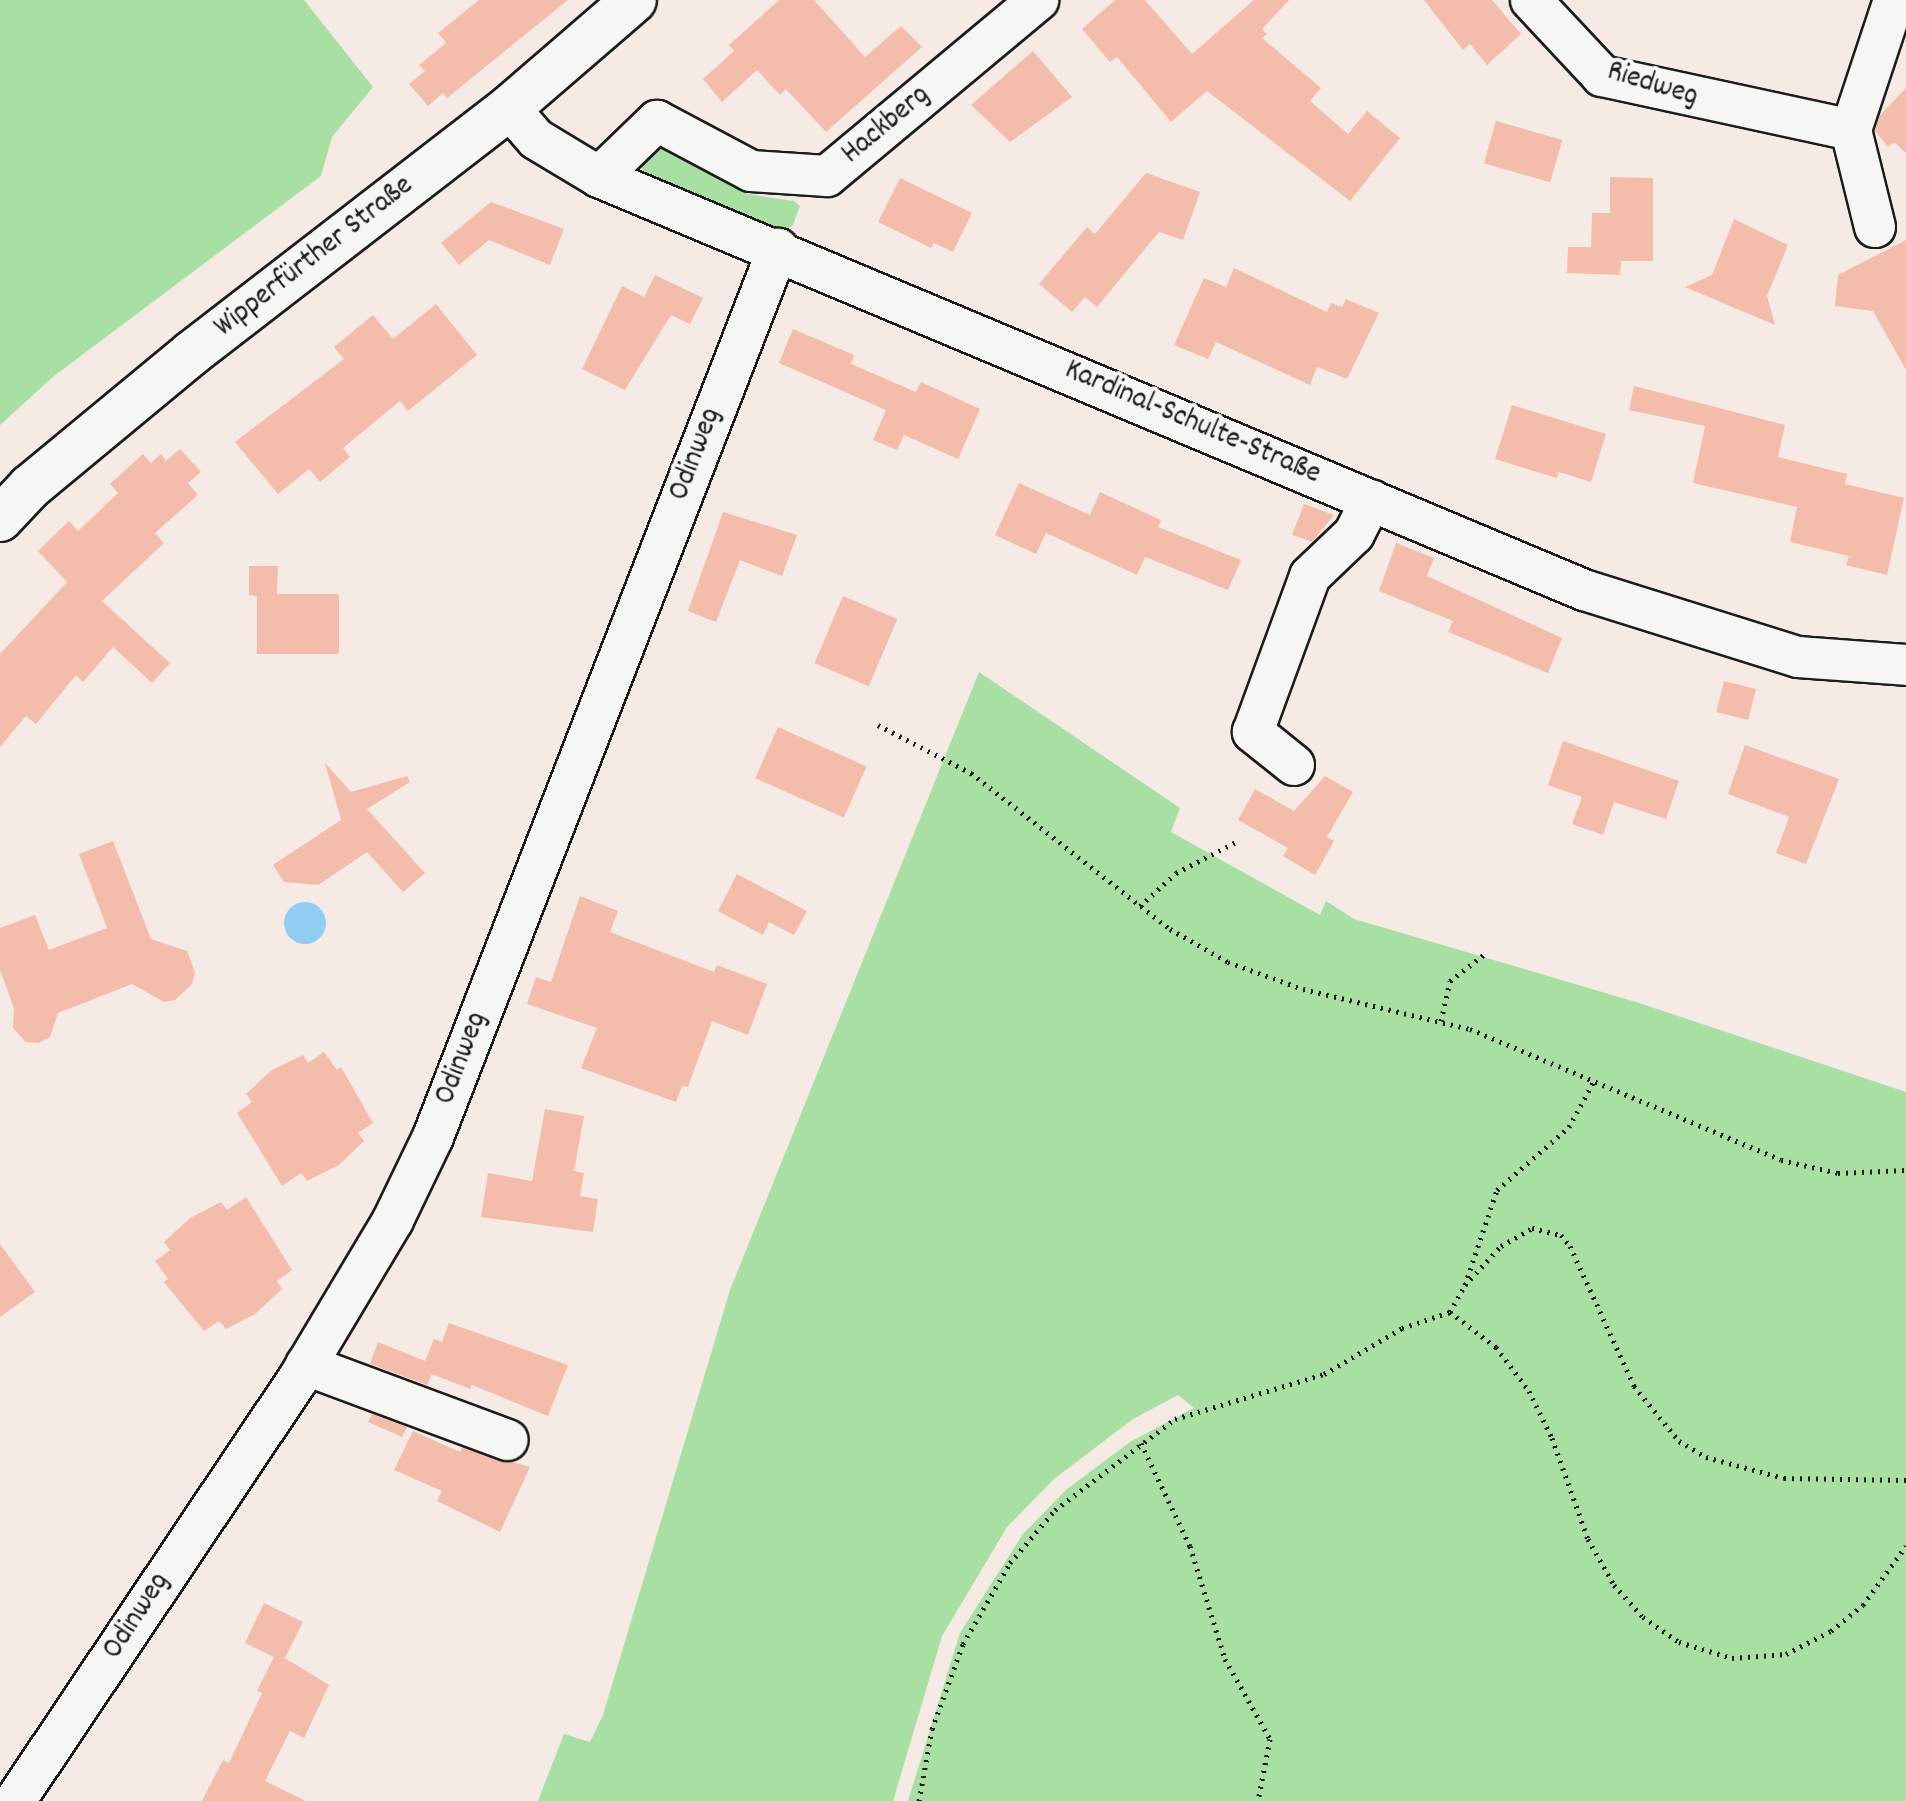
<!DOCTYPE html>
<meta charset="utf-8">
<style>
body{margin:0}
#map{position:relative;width:1906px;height:1801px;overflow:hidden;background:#f6eae4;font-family:Dekko,sans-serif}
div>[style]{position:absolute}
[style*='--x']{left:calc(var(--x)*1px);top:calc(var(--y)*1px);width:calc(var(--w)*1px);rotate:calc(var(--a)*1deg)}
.green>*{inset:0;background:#a8dfa2}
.water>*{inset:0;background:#91ccf1}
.round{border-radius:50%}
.building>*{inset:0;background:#f4bcaa;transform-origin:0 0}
.path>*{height:5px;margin-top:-2.5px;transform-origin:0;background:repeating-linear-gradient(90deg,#1c1c1c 0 2px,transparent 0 8px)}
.roads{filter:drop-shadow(2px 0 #1c1c1c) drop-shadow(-2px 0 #1c1c1c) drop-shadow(0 2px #1c1c1c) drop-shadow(0 -2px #1c1c1c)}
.minor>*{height:40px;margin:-20px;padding:0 20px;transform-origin:20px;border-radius:20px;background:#f6f6f2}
.major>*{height:44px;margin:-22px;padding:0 22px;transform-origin:22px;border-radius:22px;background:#f6f6f2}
span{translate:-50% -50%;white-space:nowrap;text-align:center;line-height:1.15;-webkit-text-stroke:8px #f6f6f2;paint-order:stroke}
.street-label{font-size:30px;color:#1c1c1c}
</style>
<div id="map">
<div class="green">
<i style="clip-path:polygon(0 0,304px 0,373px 87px,332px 137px,321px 176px,54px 376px,0 425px)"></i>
<i style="clip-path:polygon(660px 148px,748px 194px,794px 201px,800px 206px,793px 225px,783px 232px,755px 225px,647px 178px,637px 159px,644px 150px)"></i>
<i style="clip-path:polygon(979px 672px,1180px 808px,1171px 832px,1320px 915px,1326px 901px,1354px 919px,1636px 1002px,1906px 1092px,1906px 1801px,908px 1801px,960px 1633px,1023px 1534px,1067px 1489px,1130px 1442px,1194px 1408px,1178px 1395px,1133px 1419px,1054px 1479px,1007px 1527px,942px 1636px,893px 1801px,538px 1801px,564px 1734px,590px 1742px,603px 1715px,730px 1290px)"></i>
</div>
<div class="water">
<i class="round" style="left:284px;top:902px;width:42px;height:42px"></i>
</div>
<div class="building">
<i style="clip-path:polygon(479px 0,568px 0,447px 98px,443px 93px,428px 106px,409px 84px,425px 71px,419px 65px,446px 43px,438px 33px)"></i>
<i style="clip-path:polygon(779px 0,814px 0,865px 57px,901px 26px,922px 47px,826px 132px,786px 89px,780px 95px,757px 70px,722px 102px,703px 79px,734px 51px,729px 45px)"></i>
<i style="clip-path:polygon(1115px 0,1145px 0,1192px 54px,1254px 0,1289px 0,1262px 29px,1267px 34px,1262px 38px,1321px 88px,1310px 101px,1348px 134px,1367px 111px,1400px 138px,1350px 201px,1207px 91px,1171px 122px,1117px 57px,1110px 62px,1082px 29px)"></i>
<i style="clip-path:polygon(1424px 0,1492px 0,1521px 34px,1487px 65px,1470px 44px,1463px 50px)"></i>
<i style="clip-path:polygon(1033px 51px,1072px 97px,1010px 142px,971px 105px)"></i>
<i style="clip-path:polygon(1906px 88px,1906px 153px,1894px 142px,1888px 147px,1875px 131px,1880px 115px)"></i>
<i style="left:1496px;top:121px;width:69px;height:44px;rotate:16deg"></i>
<i style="clip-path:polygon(1146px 173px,1200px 192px,1183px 240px,1159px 232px,1097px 307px,1085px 297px,1072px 312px,1039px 284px,1087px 227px,1095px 234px)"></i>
<i style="clip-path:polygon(1610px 177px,1653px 178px,1653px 261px,1621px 261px,1620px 275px,1567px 273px,1568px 247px,1591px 247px,1592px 213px,1610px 213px)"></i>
<i style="clip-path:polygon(900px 178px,972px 213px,953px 252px,934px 243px,931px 248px,878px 222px)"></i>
<i style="clip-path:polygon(491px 202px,564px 229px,550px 265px,489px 240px,459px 265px,441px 243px)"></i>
<i style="clip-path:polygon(1734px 219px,1788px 245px,1767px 296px,1775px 325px,1685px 287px,1712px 275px)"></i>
<i style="clip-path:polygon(1906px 240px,1906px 370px,1873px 311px,1835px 306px,1838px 275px)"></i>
<i style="clip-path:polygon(1234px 268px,1327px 312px,1331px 303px,1342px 307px,1346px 299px,1379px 313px,1347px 379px,1317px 367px,1310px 385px,1216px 342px,1208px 359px,1174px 345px,1204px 278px,1226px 287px)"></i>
<i style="clip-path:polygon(655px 275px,703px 298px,690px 324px,671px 315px,625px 390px,582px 369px,622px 286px,644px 297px)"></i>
<i style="clip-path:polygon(436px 304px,477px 355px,408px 411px,400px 401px,343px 448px,350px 457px,320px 482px,309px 469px,278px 494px,235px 442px,344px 359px,334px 347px,373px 315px,393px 339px)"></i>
<i style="clip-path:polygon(793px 329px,854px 355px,851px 364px,916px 392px,921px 382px,980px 409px,958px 459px,904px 435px,897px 450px,873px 440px,886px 410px,779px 363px)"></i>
<i style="clip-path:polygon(1634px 386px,1785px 425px,1778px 457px,1847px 474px,1845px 484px,1904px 498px,1887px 575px,1846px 565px,1849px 556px,1790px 542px,1797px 507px,1693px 483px,1705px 426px,1629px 410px)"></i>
<i style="clip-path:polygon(1512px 405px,1606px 434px,1591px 482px,1559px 472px,1557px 478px,1495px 459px)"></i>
<i style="clip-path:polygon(180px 449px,201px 472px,188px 483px,198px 495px,155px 533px,164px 543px,102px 601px,170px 663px,152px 683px,113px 647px,83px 682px,76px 675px,36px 724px,26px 716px,0 747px,0 654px,67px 582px,38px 551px,69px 521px,78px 531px,118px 493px,110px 484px,143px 454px,151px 463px,161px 454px,166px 461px)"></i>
<i style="clip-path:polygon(1019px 483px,1090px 515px,1100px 492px,1161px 520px,1158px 527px,1241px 560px,1228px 590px,1145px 557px,1137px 575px,1046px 533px,1036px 554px,995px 535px)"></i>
<i style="clip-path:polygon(1304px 504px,1334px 515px,1312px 542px,1292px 535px)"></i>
<i style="clip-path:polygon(723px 512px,797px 535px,782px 576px,740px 560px,716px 622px,688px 611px)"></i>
<i style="clip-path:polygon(1396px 543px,1434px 558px,1427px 576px,1562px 638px,1548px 673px,1448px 632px,1453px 621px,1379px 591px)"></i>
<i style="clip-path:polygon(249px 566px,278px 566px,277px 594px,339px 594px,339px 654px,257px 654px,257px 596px,249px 595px)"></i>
<i style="left:843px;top:596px;width:59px;height:73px;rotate:23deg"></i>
<i style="left:1724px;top:681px;width:33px;height:32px;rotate:14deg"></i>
<i style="left:778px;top:727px;width:97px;height:56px;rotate:24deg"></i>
<i style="clip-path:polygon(1563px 741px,1679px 781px,1666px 819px,1614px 802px,1603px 835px,1572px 824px,1582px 797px,1548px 785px)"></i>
<i style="clip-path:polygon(1745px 745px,1839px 779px,1806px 864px,1776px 853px,1789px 817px,1728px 794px)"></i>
<i style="clip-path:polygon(325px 763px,351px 792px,407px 776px,410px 782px,367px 809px,425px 873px,403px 892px,367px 852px,318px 885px,284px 882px,273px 865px,341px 820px)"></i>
<i style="clip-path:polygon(1325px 776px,1353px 792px,1327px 837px,1334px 841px,1315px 875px,1283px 856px,1288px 848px,1238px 820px,1255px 789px,1294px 811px)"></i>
<i style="clip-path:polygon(113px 841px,151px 939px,187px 951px,195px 972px,192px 984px,175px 1000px,164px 1002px,132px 984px,58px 1013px,50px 1037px,39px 1043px,26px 1042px,13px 1028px,14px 1008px,0 970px,0 928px,35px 915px,49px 950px,107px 928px,79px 854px)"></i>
<i style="clip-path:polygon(737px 874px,807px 911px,794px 935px,769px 922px,763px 935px,718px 911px)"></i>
<i style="clip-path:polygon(580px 896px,618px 911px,610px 932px,714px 972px,717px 965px,767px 984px,748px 1035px,712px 1021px,688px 1087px,682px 1086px,676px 1102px,581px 1068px,597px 1028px,527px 1004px,536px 977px,551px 982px)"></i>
<i style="clip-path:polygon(324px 1052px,337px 1070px,341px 1067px,373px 1123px,358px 1133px,364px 1141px,339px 1165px,307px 1181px,301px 1173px,282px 1186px,237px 1113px,252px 1102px,246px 1094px,272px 1070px,303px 1055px,308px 1063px)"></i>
<i style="clip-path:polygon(545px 1109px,584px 1116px,574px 1171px,584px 1173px,580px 1196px,598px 1199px,593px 1232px,481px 1217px,488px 1173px,532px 1181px)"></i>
<i style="clip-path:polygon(246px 1197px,292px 1270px,277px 1281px,282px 1289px,255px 1314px,226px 1329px,219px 1321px,204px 1331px,164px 1282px,168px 1279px,155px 1261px,170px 1250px,164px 1242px,190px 1218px,221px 1202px,227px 1210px)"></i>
<i style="clip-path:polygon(0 1244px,35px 1292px,0 1317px)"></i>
<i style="clip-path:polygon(449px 1323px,568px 1365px,548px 1416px,472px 1385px,470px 1389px,432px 1374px,427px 1385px,370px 1364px,378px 1342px,425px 1361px,434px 1339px,442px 1342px)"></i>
<i style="clip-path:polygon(372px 1414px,407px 1427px,402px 1437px,368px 1422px)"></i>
<i style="clip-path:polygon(413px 1431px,460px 1452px,462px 1447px,530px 1467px,500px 1532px,437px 1501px,442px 1491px,394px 1470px)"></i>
<i style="clip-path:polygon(264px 1603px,303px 1622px,285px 1658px,329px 1685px,304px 1738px,290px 1731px,265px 1781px,306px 1801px,202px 1801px,223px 1760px,229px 1763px,262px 1693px,257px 1691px,274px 1657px,245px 1643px)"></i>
</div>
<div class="path">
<i style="--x:878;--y:725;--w:105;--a:27.3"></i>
<i style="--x:971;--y:773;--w:253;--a:38.1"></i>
<i style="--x:1170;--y:929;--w:67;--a:29.6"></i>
<i style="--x:1228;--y:962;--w:80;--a:19.8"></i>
<i style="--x:1303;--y:989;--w:172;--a:13.5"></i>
<i style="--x:1470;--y:1029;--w:337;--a:22.8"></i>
<i style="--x:1781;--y:1160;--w:58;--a:12.8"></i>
<i style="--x:1838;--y:1173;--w:68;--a:-2.5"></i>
<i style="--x:1140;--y:906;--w:49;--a:-42.5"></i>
<i style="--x:1176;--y:873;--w:68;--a:-27.3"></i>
<i style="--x:1441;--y:1021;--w:41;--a:-77.3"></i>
<i style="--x:1450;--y:981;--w:46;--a:-37.9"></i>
<i style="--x:1465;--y:1285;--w:100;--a:-71.4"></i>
<i style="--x:1497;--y:1190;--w:96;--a:-41.2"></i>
<i style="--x:1569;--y:1127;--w:55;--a:-61.6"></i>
<i style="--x:1450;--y:1312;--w:58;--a:37.3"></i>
<i style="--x:1496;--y:1347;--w:55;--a:53.1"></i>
<i style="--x:1529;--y:1391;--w:52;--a:63.9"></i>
<i style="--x:1552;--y:1438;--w:107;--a:70.4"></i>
<i style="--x:1588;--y:1539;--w:53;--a:60.5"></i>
<i style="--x:1614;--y:1585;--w:43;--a:47.8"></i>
<i style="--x:1643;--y:1617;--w:44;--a:34.8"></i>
<i style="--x:1679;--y:1642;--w:55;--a:16.8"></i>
<i style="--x:1732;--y:1658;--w:54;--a:-4.2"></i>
<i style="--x:1786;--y:1654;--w:51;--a:-27.1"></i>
<i style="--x:1831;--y:1631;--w:41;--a:-39.1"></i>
<i style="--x:1863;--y:1605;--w:73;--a:-53.9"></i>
<i style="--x:1141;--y:1443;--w:114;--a:64.6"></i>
<i style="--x:1190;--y:1546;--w:118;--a:72.8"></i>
<i style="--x:1225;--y:1659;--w:92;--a:60.6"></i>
<i style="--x:1270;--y:1739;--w:63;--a:101"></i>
<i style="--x:919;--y:1801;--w:73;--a:-79.8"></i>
<i style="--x:932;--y:1729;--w:90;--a:-70"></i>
<i style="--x:963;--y:1644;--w:94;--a:-59.9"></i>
<i style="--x:1010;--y:1563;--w:70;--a:-49.7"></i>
<i style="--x:1055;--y:1510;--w:151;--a:-37.2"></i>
<i style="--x:1175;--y:1419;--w:156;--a:-16.8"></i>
<i style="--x:1324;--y:1374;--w:91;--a:-30.5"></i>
<i style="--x:1402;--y:1328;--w:51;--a:-18.4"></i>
<i style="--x:1450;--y:1312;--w:31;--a:-61"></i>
<i style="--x:1465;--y:1285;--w:53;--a:-47.3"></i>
<i style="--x:1501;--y:1246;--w:36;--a:-30"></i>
<i style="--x:1532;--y:1228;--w:30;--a:14"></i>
<i style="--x:1561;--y:1235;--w:14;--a:51"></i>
<i style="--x:1570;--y:1246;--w:154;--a:65.4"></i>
<i style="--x:1634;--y:1386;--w:71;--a:50.7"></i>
<i style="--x:1679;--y:1441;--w:31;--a:31"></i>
<i style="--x:1706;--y:1457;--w:81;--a:15.1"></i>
<i style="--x:1784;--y:1478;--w:122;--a:0.9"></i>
</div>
<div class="roads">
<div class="minor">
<i style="--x:1531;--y:0;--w:104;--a:46.9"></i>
<i style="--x:1602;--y:76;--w:255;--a:12.2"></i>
<i style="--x:1851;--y:130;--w:137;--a:-71.7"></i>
<i style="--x:509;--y:108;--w:41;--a:48.9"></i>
<i style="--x:536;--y:139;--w:74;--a:31.1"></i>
<i style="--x:599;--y:177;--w:1068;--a:22.75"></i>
<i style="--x:1584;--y:590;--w:224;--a:17.4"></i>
<i style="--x:1798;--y:657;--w:108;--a:4.2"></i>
<i style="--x:1851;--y:130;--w:100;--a:76.1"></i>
<i style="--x:599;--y:177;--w:81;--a:-44"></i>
<i style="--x:657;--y:121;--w:106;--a:28"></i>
<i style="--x:751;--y:171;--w:76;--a:3.8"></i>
<i style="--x:827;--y:176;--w:275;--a:-39.8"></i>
<i style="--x:1294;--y:765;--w:53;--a:-141.2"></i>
<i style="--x:1253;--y:732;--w:166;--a:-69.9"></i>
<i style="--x:1310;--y:576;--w:61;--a:-43.7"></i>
<i style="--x:1354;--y:534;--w:38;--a:-63"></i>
<i style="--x:306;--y:1365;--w:215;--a:20.4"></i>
<i style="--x:15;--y:1801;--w:508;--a:-56.15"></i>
<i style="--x:298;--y:1379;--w:185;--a:-59.1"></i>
<i style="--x:393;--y:1220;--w:92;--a:-64.3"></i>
<i style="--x:433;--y:1137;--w:953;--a:-68.77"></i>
</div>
<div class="major">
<i style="--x:0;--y:519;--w:44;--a:-46.8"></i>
<i style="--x:30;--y:487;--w:210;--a:-39.6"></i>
<i style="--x:192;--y:353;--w:401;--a:-37.7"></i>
<i style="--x:509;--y:108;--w:165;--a:-40.8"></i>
</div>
</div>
<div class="street-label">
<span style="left:1652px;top:86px;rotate:17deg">Riedweg</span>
<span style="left:887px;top:126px;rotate:-40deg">Hackberg</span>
<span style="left:315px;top:258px;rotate:-38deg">Wipperfürther Straße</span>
<span style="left:1192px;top:424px;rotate:23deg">Kardinal-Schulte-Straße</span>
<span style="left:697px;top:455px;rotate:-69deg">Odinweg</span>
<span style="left:463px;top:1059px;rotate:-69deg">Odinweg</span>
<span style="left:138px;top:1617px;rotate:-57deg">Odinweg</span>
</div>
</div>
